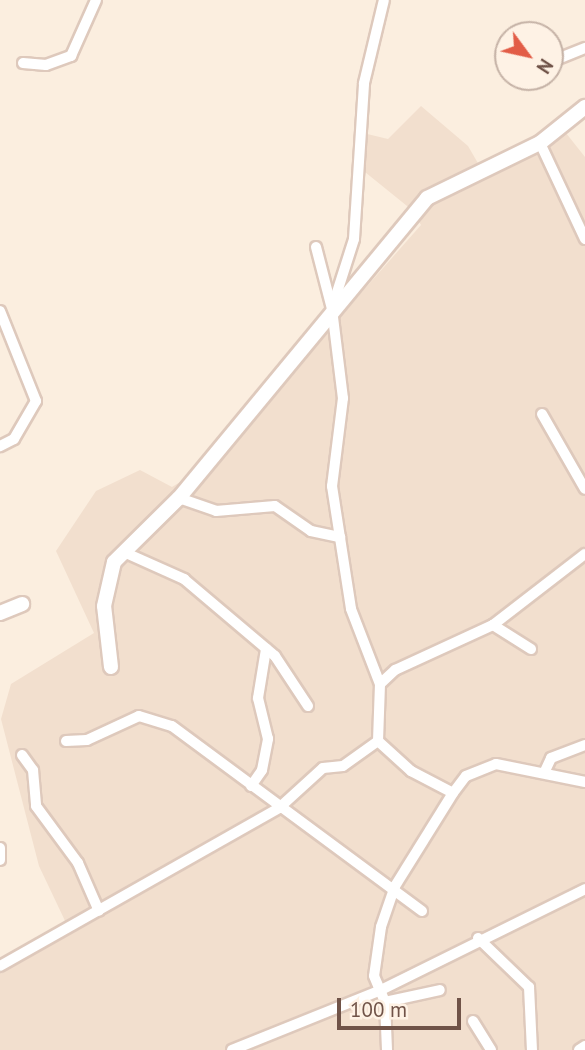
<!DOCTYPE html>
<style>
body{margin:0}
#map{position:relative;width:585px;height:1050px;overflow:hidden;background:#fbeedf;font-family:"PT Sans",sans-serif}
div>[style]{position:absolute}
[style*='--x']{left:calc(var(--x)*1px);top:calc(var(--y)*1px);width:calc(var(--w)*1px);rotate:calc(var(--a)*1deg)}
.residential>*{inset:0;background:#f2dfce}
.roads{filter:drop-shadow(2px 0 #dec9bc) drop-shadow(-2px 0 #dec9bc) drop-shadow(0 2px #dec9bc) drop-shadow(0 -2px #dec9bc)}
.street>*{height:10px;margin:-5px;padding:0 5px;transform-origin:5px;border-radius:5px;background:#fff}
.secondary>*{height:14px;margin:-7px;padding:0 7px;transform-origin:7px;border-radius:7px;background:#fff}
span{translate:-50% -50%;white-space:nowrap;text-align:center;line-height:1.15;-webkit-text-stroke:7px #fef2e5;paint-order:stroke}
.north{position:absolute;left:494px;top:21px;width:70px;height:70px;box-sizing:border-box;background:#fef2e5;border:2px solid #c5b2a6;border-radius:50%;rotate:123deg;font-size:19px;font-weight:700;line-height:28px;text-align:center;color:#705348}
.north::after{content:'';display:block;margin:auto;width:24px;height:32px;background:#e25d47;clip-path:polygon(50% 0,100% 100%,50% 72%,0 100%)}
.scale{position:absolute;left:337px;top:998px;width:124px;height:32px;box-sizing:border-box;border:4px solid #705348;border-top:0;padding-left:9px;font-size:21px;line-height:24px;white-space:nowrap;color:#705348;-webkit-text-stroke:5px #fef2e5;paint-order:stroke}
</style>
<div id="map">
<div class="residential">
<i style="clip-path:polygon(421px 106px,468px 146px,486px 177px,562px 128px,585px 157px,585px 1050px,0 1050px,0 961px,67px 925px,39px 866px,1px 719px,11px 684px,94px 633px,56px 551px,96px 491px,140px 470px,172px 487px,211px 463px,421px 225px,412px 210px,360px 168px,363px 133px,388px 139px)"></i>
</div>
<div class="roads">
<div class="street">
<i style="--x:550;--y:62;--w:38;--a:-22"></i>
<i style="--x:23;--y:63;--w:23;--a:5"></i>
<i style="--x:46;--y:65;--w:27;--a:-20"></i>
<i style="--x:71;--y:56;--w:61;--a:-65.9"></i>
<i style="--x:540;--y:143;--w:106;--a:64.9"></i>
<i style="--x:316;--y:247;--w:64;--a:75.5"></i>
<i style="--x:332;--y:309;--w:90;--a:83"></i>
<i style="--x:343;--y:398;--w:89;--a:97.1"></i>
<i style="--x:332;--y:486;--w:124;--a:81.2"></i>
<i style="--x:351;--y:609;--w:80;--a:68.9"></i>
<i style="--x:380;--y:684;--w:57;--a:92"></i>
<i style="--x:378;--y:741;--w:45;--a:42.3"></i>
<i style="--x:411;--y:771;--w:47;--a:27.6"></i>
<i style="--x:453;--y:793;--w:110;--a:121.9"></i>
<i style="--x:395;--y:886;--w:43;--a:108.9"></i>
<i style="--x:381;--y:927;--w:49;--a:98.1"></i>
<i style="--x:374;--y:976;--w:28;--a:67"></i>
<i style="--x:385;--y:1002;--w:48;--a:87.6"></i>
<i style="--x:332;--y:308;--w:72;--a:-72.3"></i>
<i style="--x:354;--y:239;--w:156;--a:-86.3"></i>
<i style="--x:364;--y:83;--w:85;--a:-76.5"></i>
<i style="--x:0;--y:311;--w:97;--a:68.2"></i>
<i style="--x:36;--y:401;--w:44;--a:120.1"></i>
<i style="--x:14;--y:439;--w:16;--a:153"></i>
<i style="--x:542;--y:414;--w:86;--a:60.2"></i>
<i style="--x:179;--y:498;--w:39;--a:19"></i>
<i style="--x:216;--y:511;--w:59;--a:-4.8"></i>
<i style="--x:275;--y:506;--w:44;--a:34.8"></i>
<i style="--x:311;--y:531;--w:30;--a:12"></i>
<i style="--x:126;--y:553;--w:64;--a:24.1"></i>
<i style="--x:184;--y:579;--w:119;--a:40.2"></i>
<i style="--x:275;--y:656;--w:60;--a:56.6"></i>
<i style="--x:493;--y:625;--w:45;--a:32.3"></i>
<i style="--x:380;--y:684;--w:21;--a:-43"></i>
<i style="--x:395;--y:670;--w:108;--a:-24.7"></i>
<i style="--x:493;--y:625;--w:116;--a:-37.7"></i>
<i style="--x:66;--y:741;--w:21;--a:-3"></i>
<i style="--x:87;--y:740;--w:57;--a:-24.8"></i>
<i style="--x:139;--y:716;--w:34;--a:17"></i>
<i style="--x:172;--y:726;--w:311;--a:36.5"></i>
<i style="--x:22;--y:755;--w:19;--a:54"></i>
<i style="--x:33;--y:770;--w:36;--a:85"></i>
<i style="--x:36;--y:806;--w:71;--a:53.6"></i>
<i style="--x:78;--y:863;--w:52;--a:66.4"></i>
<i style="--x:545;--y:771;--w:14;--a:-65"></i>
<i style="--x:551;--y:758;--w:36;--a:-21"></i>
<i style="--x:251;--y:786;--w:19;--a:-55"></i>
<i style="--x:262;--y:770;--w:32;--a:-79"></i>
<i style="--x:268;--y:739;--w:42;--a:-103.7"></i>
<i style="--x:258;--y:698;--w:50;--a:-80.7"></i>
<i style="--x:453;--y:793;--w:21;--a:-53"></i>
<i style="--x:466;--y:776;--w:32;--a:-22"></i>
<i style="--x:496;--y:764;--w:91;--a:11.4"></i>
<i style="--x:0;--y:848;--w:12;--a:90"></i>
<i style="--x:478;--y:938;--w:71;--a:43.9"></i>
<i style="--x:529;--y:987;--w:63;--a:87.3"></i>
<i style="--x:0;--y:966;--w:321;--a:-29.5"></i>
<i style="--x:279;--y:808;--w:59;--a:-42.3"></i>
<i style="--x:323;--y:768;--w:20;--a:-6"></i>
<i style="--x:343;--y:766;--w:43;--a:-35.5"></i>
<i style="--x:385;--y:1002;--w:56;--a:-12.3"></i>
<i style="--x:473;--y:1021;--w:34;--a:58"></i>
<i style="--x:232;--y:1050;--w:161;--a:-21.9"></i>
<i style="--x:381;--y:990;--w:228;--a:-26.3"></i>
<i style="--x:579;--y:1050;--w:7;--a:-34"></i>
</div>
<div class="secondary">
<i style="--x:0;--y:613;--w:24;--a:-22"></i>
<i style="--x:111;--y:667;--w:61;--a:-96.5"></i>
<i style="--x:104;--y:606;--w:45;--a:-77.2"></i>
<i style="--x:114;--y:562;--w:91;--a:-44.6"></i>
<i style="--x:179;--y:498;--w:389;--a:-50.4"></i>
<i style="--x:427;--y:198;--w:126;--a:-26"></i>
<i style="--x:540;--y:143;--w:58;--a:-38.7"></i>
</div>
</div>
<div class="north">N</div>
<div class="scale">100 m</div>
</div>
